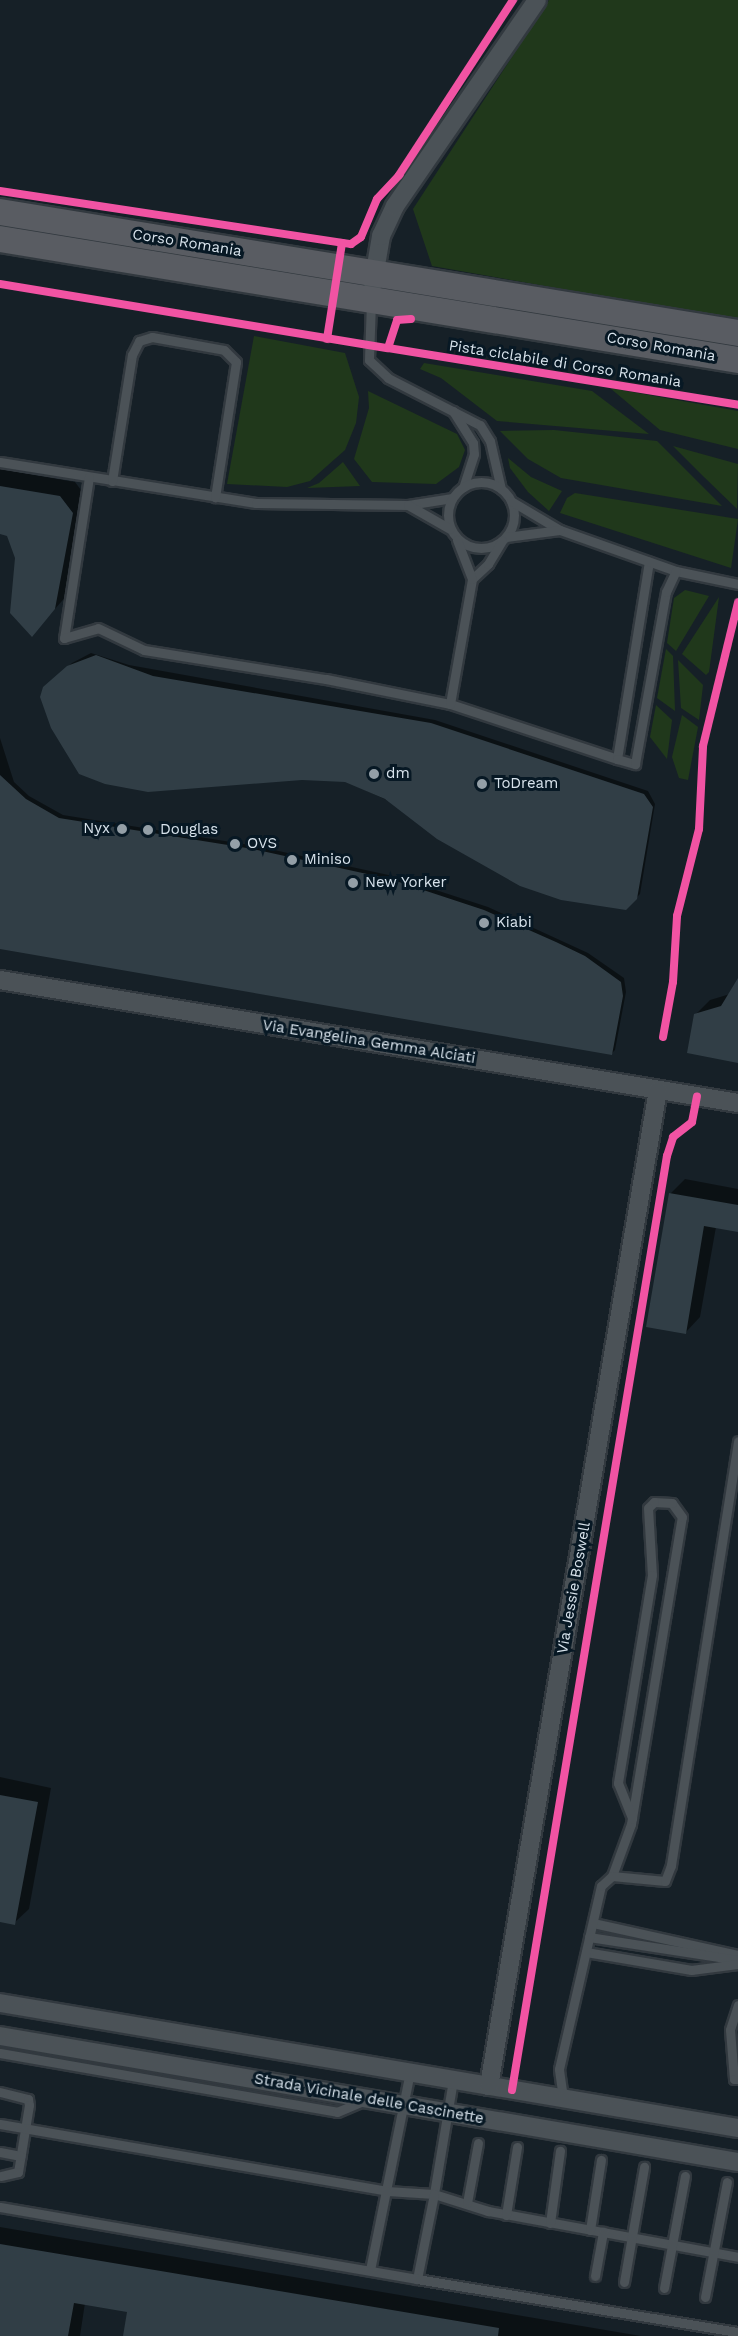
<!DOCTYPE html>
<style>
body{margin:0}
#map{position:relative;width:738px;height:2336px;overflow:hidden;background:#162027;font-family:"Work Sans",sans-serif}
div>[style]{position:absolute}
[style*='--x']{left:calc(var(--x)*1px);top:calc(var(--y)*1px);width:calc(var(--w)*1px);rotate:calc(var(--a)*1deg)}
.green>*{inset:0;background:#20381b}
.shadow>*{inset:0;background:#0007}
.building>*{inset:0;background:#313e46}
.roads{filter:drop-shadow(2px 0 #32393f) drop-shadow(-2px 0 #32393f) drop-shadow(0 2px #32393f) drop-shadow(0 -2px #32393f)}
.lane>*{height:9px;margin:-4.5px;padding:0 4.5px;transform-origin:4.5px;border-radius:4.5px;background:#4b5257}
.lane>.ring{margin:-4.5px;padding:0;box-sizing:content-box;background:none;border:9px solid #4b5257;border-radius:50%}
.street>*{height:18px;margin:-9px;padding:0 9px;transform-origin:9px;border-radius:9px;background:#4b5257}
.secondary>*{height:26px;margin:-13px;padding:0 13px;transform-origin:13px;border-radius:13px;background:#595c62}
.cycleway>*{height:8px;margin:-4px;padding:0 4px;transform-origin:4px;border-radius:4px;background:#f153a3}
.dots>*{width:16px;height:16px;translate:-50% -50%;box-sizing:border-box;border:3px solid #071824;border-radius:50%}
span{translate:-50% -50%;white-space:nowrap;text-align:center;line-height:1.15;-webkit-text-stroke:6px #071824;paint-order:stroke}
.street-label{font-size:15px;color:#d8e3ec}
.poi-label{font-size:15px;color:#d8e3ec}
.left{translate:0 -50%;text-align:left}
.right{translate:-100% -50%;text-align:right}
</style>
<div id="map">
<div class="green">
<i style="clip-path:polygon(549px 0,738px 0,738px 320px,432px 266px,413px 209px)"></i>
<i style="clip-path:polygon(254px 336px,345px 353px,359px 397px,356px 423px,345px 450px,310px 481px,287px 487px,227px 484px)"></i>
<i style="clip-path:polygon(424px 363px,592px 391px,649px 434px,497px 421px,441px 378px,420px 369px)"></i>
<i style="clip-path:polygon(610px 388px,738px 411px,738px 449px,660px 430px)"></i>
<i style="clip-path:polygon(368px 391px,457px 434px,465px 450px,459px 467px,436px 484px,372px 482px,354px 459px,369px 408px)"></i>
<i style="clip-path:polygon(554px 430px,657px 441px,722px 506px,561px 478px,528px 459px,500px 431px)"></i>
<i style="clip-path:polygon(673px 446px,738px 464px,737px 509px,704px 477px)"></i>
<i style="clip-path:polygon(508px 458px,531px 477px,562px 491px,549px 511px,528px 492px,510px 468px)"></i>
<i style="clip-path:polygon(343px 462px,360px 486px,307px 488px,319px 483px)"></i>
<i style="clip-path:polygon(575px 493px,738px 519px,731px 568px,560px 513px,567px 498px)"></i>
<i style="clip-path:polygon(685px 590px,709px 596px,676px 651px,667px 643px,674px 598px)"></i>
<i style="clip-path:polygon(719px 597px,709px 672px,706px 675px,682px 654px)"></i>
<i style="clip-path:polygon(666px 649px,673px 656px,675px 711px,657px 698px)"></i>
<i style="clip-path:polygon(678px 660px,703px 685px,699px 720px,681px 708px)"></i>
<i style="clip-path:polygon(656px 705px,672px 720px,667px 759px,650px 737px)"></i>
<i style="clip-path:polygon(682px 715px,698px 727px,688px 780px,679px 778px,672px 757px)"></i>
</div>
<div class="shadow">
<i style="clip-path:polygon(0 469px,75px 482px,87px 498px,69px 593px,32px 635px,17px 557px,8px 535px,0 530px)"></i>
<i style="clip-path:polygon(91px 653px,129px 665px,435px 720px,648px 791px,655px 804px,640px 894px,625px 909px,345px 781px,44px 688px,72px 663px)"></i>
<i style="clip-path:polygon(0 738px,14px 782px,29px 796px,63px 815px,256px 846px,393px 876px,488px 907px,588px 953px,624px 978px,626px 992px,615px 1050px,612px 1053px,0 947px)"></i>
<i style="clip-path:polygon(738px 981px,738px 1062px,695px 1015px,710px 1000px,730px 994px)"></i>
<i style="clip-path:polygon(685px 1179px,738px 1189px,738px 1230px,716px 1227px,700px 1317px,686px 1332px,670px 1194px)"></i>
<i style="clip-path:polygon(0 1777px,51px 1788px,29px 1909px,14px 1923px,0 1921px)"></i>
<i style="clip-path:polygon(0 2227px,641px 2336px,124px 2336px,128px 2310px,85px 2303px,80px 2336px,0 2336px)"></i>
</div>
<div class="building">
<i style="clip-path:polygon(0 486px,60px 496px,73px 513px,55px 609px,32px 637px,10px 613px,15px 558px,7px 536px,0 534px)"></i>
<i style="clip-path:polygon(96px 655px,153px 676px,431px 723px,644px 794px,653px 807px,637px 899px,626px 910px,561px 900px,520px 886px,437px 839px,385px 799px,345px 782px,302px 780px,148px 792px,105px 784px,79px 774px,51px 728px,40px 697px,43px 687px,67px 666px)"></i>
<i style="clip-path:polygon(0 775px,26px 799px,59px 818px,253px 849px,390px 879px,484px 910px,556px 942px,585px 956px,621px 982px,623px 996px,612px 1055px,0 949px)"></i>
<i style="clip-path:polygon(738px 978px,738px 1063px,687px 1053px,694px 1014px,721px 1006px)"></i>
<i style="clip-path:polygon(669px 1193px,738px 1205px,738px 1232px,704px 1226px,686px 1334px,646px 1327px)"></i>
<i style="clip-path:polygon(0 1795px,38px 1802px,15px 1925px,0 1922px)"></i>
<i style="clip-path:polygon(0 2244px,499px 2328px,498px 2336px,123px 2336px,127px 2312px,74px 2303px,68px 2336px,0 2336px)"></i>
</div>
<div class="roads">
<div class="lane">
<i style="--x:371;--y:302;--w:58;--a:92"></i>
<i style="--x:369;--y:360;--w:26;--a:43"></i>
<i style="--x:388;--y:378;--w:103;--a:27.1"></i>
<i style="--x:480;--y:425;--w:19;--a:58"></i>
<i style="--x:490;--y:441;--w:49;--a:77.1"></i>
<i style="--x:453;--y:411;--w:38;--a:58"></i>
<i style="--x:473;--y:443;--w:11;--a:85"></i>
<i style="--x:474;--y:454;--w:35;--a:108"></i>
<i style="--x:0;--y:462;--w:259;--a:9.1"></i>
<i style="--x:256;--y:503;--w:152;--a:0.8"></i>
<i style="--x:408;--y:505;--w:45;--a:-9"></i>
<i style="--x:89;--y:477;--w:163;--a:98.8"></i>
<i style="--x:64;--y:638;--w:35;--a:-16"></i>
<i style="--x:98;--y:628;--w:51;--a:25.6"></i>
<i style="--x:144;--y:650;--w:184;--a:9.1"></i>
<i style="--x:326;--y:679;--w:126;--a:11.4"></i>
<i style="--x:450;--y:704;--w:176;--a:18.2"></i>
<i style="--x:617;--y:759;--w:200;--a:-80.8"></i>
<i style="--x:112;--y:481;--w:128;--a:-81"></i>
<i style="--x:132;--y:355;--w:16;--a:-63"></i>
<i style="--x:139;--y:341;--w:14;--a:-17"></i>
<i style="--x:152;--y:337;--w:73;--a:10.2"></i>
<i style="--x:224;--y:350;--w:17;--a:45"></i>
<i style="--x:236;--y:362;--w:137;--a:98.8"></i>
<i class="ring" style="left:448px;top:482px;width:57px;height:57px"></i>
<i style="--x:511;--y:501;--w:57;--a:30.6"></i>
<i style="--x:560;--y:530;--w:123;--a:19.5"></i>
<i style="--x:676;--y:571;--w:63;--a:11.8"></i>
<i style="--x:408;--y:505;--w:48;--a:29.7"></i>
<i style="--x:506;--y:537;--w:54;--a:-7.4"></i>
<i style="--x:472;--y:579;--w:22;--a:-43"></i>
<i style="--x:488;--y:564;--w:27;--a:-59"></i>
<i style="--x:450;--y:704;--w:127;--a:-80"></i>
<i style="--x:472;--y:579;--w:42;--a:-111"></i>
<i style="--x:617;--y:759;--w:19;--a:16"></i>
<i style="--x:635;--y:764;--w:175;--a:-79.8"></i>
<i style="--x:666;--y:592;--w:23;--a:-65"></i>
<i style="--x:612;--y:1876;--w:55;--a:-69.9"></i>
<i style="--x:631;--y:1824;--w:311;--a:-80.6"></i>
<i style="--x:682;--y:1517;--w:17;--a:-126"></i>
<i style="--x:672;--y:1503;--w:18;--a:-177"></i>
<i style="--x:654;--y:1502;--w:8;--a:135"></i>
<i style="--x:648;--y:1508;--w:67;--a:86.6"></i>
<i style="--x:652;--y:1575;--w:211;--a:99.3"></i>
<i style="--x:618;--y:1783;--w:38;--a:68"></i>
<i style="--x:593;--y:1923;--w:148;--a:12.4"></i>
<i style="--x:589;--y:1937;--w:151;--a:8.8"></i>
<i style="--x:586;--y:1952;--w:107;--a:9.7"></i>
<i style="--x:691;--y:1970;--w:47;--a:-7.3"></i>
<i style="--x:738;--y:2005;--w:26;--a:108"></i>
<i style="--x:730;--y:2030;--w:49;--a:85.3"></i>
<i style="--x:734;--y:2079;--w:4;--a:0"></i>
<i style="--x:0;--y:2053;--w:342;--a:9.9"></i>
<i style="--x:337;--y:2112;--w:30;--a:-23"></i>
<i style="--x:453;--y:2080;--w:116;--a:99.5"></i>
<i style="--x:434;--y:2194;--w:57;--a:17.5"></i>
<i style="--x:488;--y:2211;--w:254;--a:10.4"></i>
<i style="--x:0;--y:2092;--w:29;--a:14"></i>
<i style="--x:28;--y:2099;--w:6;--a:81"></i>
<i style="--x:29;--y:2105;--w:68;--a:99.3"></i>
<i style="--x:18;--y:2172;--w:18;--a:167"></i>
<i style="--x:563;--y:2098;--w:29;--a:-98"></i>
<i style="--x:559;--y:2069;--w:188;--a:-77.1"></i>
<i style="--x:601;--y:1886;--w:15;--a:-42"></i>
<i style="--x:612;--y:1876;--w:53;--a:5.4"></i>
<i style="--x:665;--y:1881;--w:17;--a:-69"></i>
<i style="--x:671;--y:1865;--w:429;--a:-81"></i>
<i style="--x:0;--y:2124;--w:393;--a:9.8"></i>
<i style="--x:387;--y:2191;--w:47;--a:3.7"></i>
<i style="--x:434;--y:2194;--w:87;--a:101.3"></i>
<i style="--x:417;--y:2279;--w:423;--a:-170.2"></i>
<i style="--x:0;--y:2152;--w:21;--a:11"></i>
<i style="--x:467;--y:2203;--w:61;--a:-79.6"></i>
<i style="--x:506;--y:2215;--w:69;--a:-80.8"></i>
<i style="--x:550;--y:2223;--w:73;--a:-82.1"></i>
<i style="--x:590;--y:2230;--w:71;--a:-81.1"></i>
<i style="--x:370;--y:2270;--w:202;--a:-78.6"></i>
<i style="--x:595;--y:2276;--w:45;--a:-79.7"></i>
<i style="--x:417;--y:2279;--w:325;--a:9.4"></i>
<i style="--x:624;--y:2282;--w:117;--a:-80.1"></i>
<i style="--x:664;--y:2288;--w:114;--a:-79.4"></i>
<i style="--x:705;--y:2297;--w:117;--a:-79.2"></i>
</div>
<div class="street">
<i style="--x:373;--y:283;--w:48;--a:-80.3"></i>
<i style="--x:381;--y:236;--w:33;--a:-65"></i>
<i style="--x:395;--y:206;--w:250;--a:-55.4"></i>
<i style="--x:0;--y:980;--w:748;--a:9.46"></i>
<i style="--x:0;--y:2003;--w:749;--a:9.61"></i>
<i style="--x:0;--y:2036;--w:749;--a:9.69"></i>
<i style="--x:489;--y:2086;--w:1010;--a:-80.37"></i>
</div>
<div class="secondary">
<i style="--x:0;--y:212;--w:748;--a:9.31"></i>
<i style="--x:0;--y:239;--w:748;--a:9.31"></i>
</div>
</div>
<div class="cycleway">
<i style="--x:0;--y:191;--w:355;--a:8.6"></i>
<i style="--x:351;--y:244;--w:12;--a:-35"></i>
<i style="--x:361;--y:237;--w:41;--a:-67.2"></i>
<i style="--x:377;--y:199;--w:33;--a:-47"></i>
<i style="--x:399;--y:175;--w:209;--a:-56.9"></i>
<i style="--x:0;--y:284;--w:393;--a:9.4"></i>
<i style="--x:388;--y:348;--w:29;--a:-72"></i>
<i style="--x:397;--y:320;--w:14;--a:-4"></i>
<i style="--x:327;--y:339;--w:97;--a:-81.1"></i>
<i style="--x:388;--y:348;--w:355;--a:9.2"></i>
<i style="--x:663;--y:1037;--w:56;--a:-79.7"></i>
<i style="--x:673;--y:982;--w:66;--a:-86.5"></i>
<i style="--x:677;--y:916;--w:90;--a:-75.8"></i>
<i style="--x:699;--y:829;--w:83;--a:-87.2"></i>
<i style="--x:703;--y:746;--w:148;--a:-76.3"></i>
<i style="--x:512;--y:2090;--w:947;--a:-80.58"></i>
<i style="--x:667;--y:1156;--w:20;--a:-72"></i>
<i style="--x:673;--y:1137;--w:24;--a:-38"></i>
<i style="--x:692;--y:1122;--w:26;--a:-79"></i>
</div>
<div class="dots">
<i style="left:374px;top:774px;background:#949fa7"></i>
<i style="left:482px;top:784px;background:#949fa7"></i>
<i style="left:122px;top:829px;background:#949fa7"></i>
<i style="left:148px;top:830px;background:#949fa7"></i>
<i style="left:235px;top:844px;background:#949fa7"></i>
<i style="left:292px;top:860px;background:#949fa7"></i>
<i style="left:353px;top:883px;background:#949fa7"></i>
<i style="left:484px;top:923px;background:#949fa7"></i>
</div>
<div class="street-label">
<span style="left:187px;top:243px;rotate:9deg">Corso Romania</span>
<span style="left:661px;top:347px;rotate:10deg">Corso Romania</span>
<span style="left:565px;top:364px;rotate:9deg">Pista ciclabile di Corso Romania</span>
<span style="left:369px;top:1042px;rotate:9deg">Via Evangelina Gemma Alciati</span>
<span style="left:574px;top:1588px;rotate:-80deg">Via Jessie Boswell</span>
<span style="left:369px;top:2099px;rotate:10deg">Strada Vicinale delle Cascinette</span>
</div>
<div class="poi-label">
<span class="left" style="left:386px;top:774px">dm</span>
<span class="left" style="left:494px;top:784px">ToDream</span>
<span class="right" style="left:110px;top:829px">Nyx</span>
<span class="left" style="left:160px;top:830px">Douglas</span>
<span class="left" style="left:247px;top:844px">OVS</span>
<span class="left" style="left:304px;top:860px">Miniso</span>
<span class="left" style="left:365px;top:883px">New Yorker</span>
<span class="left" style="left:496px;top:923px">Kiabi</span>
</div>
</div>
